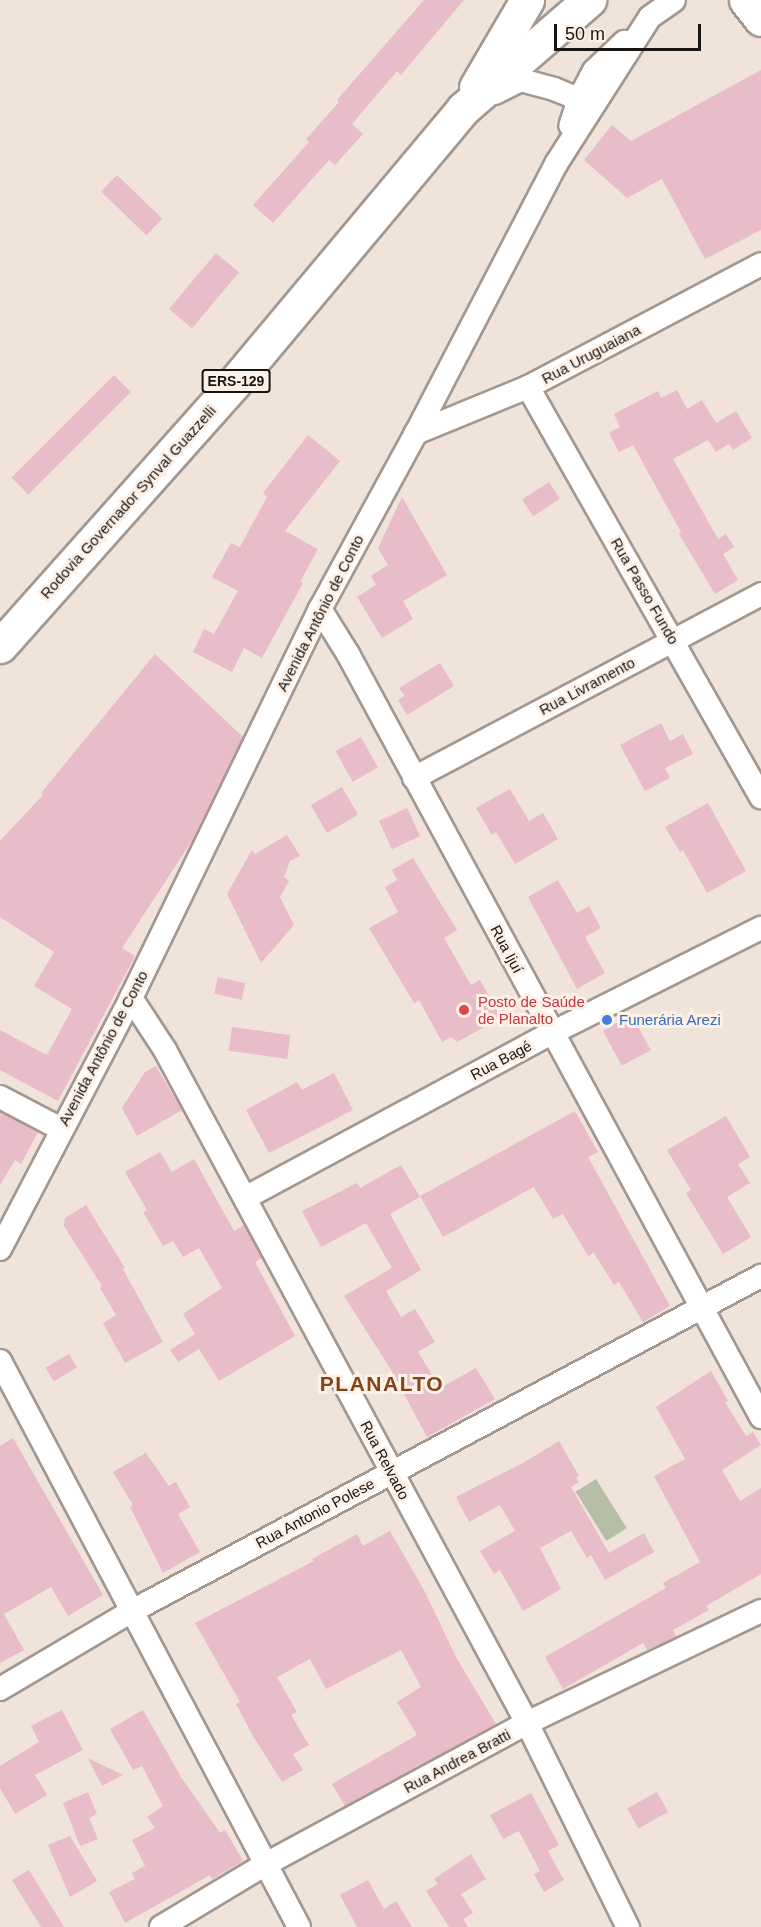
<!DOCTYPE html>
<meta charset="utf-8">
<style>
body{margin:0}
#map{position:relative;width:761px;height:1927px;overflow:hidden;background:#efe3da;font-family:Arial,sans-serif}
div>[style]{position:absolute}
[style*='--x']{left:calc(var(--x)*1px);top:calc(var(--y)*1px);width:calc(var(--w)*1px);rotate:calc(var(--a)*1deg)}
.green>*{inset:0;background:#b6bea6;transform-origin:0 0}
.building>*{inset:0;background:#e8bcc8;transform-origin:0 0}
.roads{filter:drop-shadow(2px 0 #a3978f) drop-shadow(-2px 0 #a3978f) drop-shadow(0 2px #a3978f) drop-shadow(0 -2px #a3978f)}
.street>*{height:22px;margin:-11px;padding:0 11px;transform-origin:11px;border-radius:11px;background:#fff}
.secondary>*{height:33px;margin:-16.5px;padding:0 16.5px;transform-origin:16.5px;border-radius:16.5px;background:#fff}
.primary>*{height:33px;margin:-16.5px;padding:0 16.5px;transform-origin:16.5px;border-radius:16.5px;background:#fff}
.dots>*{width:16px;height:16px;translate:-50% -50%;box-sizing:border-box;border:3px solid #fcf0e7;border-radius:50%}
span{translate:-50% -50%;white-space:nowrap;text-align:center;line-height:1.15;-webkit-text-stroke:6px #fcf0e7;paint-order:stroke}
.shield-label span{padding:2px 4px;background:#fcf0e7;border:2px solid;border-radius:4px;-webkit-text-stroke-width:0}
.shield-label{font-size:14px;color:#181411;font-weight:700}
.street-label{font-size:15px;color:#181411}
.health-label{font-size:15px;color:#be3a42}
.left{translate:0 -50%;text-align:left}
.shop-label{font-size:15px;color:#366cbe}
.district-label{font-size:21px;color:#82451a;font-weight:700;letter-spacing:1.5px}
.scale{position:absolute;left:554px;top:24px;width:147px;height:27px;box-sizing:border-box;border:3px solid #181411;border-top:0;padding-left:8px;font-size:18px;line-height:21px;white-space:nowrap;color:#181411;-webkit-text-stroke:4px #fcf0e7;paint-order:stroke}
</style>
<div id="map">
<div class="green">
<i style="left:596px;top:1479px;width:58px;height:24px;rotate:58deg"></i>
</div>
<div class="building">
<i style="clip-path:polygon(424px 0,464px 0,401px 75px,397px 71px,352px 124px,363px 134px,335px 165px,329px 160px,273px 223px,253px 205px,309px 142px,306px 139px,339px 102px,337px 100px)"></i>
<i style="clip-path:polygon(761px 70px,761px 230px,705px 259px,662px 179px,627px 198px,584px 160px,612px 125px,631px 141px)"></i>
<i style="left:117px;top:175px;width:63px;height:23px;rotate:44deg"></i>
<i style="left:216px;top:253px;width:30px;height:73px;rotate:40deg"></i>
<i style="left:114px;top:375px;width:24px;height:145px;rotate:45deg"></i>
<i style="clip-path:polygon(677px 390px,687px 409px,702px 400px,716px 423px,736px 411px,752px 438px,733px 450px,729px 444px,716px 452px,708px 440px,673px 459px,718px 539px,726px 534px,734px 547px,723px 554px,738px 580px,715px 594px,679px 534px,681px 532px,633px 445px,619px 452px,609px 433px,620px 427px,614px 414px,658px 391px,661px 398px)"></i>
<i style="clip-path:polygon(308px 435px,340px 461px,285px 531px,318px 549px,300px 582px,303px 583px,262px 658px,244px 648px,232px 672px,193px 652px,204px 629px,214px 634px,238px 591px,212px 577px,231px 543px,240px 547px,267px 497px,263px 493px)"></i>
<i style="left:549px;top:482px;width:20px;height:32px;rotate:57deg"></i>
<i style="clip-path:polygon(402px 497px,447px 575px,403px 601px,413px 619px,382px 638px,357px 597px,376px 585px,371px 576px,388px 565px,378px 548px)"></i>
<i style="clip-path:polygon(155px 654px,243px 737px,193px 839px,122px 948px,135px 956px,58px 1101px,0 1070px,0 1030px,47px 1055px,72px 1009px,34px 986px,54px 952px,0 917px,0 841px,43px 795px,41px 793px)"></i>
<i style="clip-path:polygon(440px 663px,454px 686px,407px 715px,398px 700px,405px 696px,399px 688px)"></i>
<i style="clip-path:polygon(661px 723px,670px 741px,683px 734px,693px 754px,665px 768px,670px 778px,645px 791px,620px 745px)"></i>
<i style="left:361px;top:737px;width:35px;height:29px;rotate:61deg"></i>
<i style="left:342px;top:787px;width:32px;height:36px;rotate:60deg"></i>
<i style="clip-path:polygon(510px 789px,529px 821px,543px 813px,558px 839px,515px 864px,496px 832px,492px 835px,476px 808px)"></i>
<i style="clip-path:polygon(708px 803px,746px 871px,707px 893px,683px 850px,680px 852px,665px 827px)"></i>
<i style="left:407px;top:808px;width:31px;height:31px;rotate:65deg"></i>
<i style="clip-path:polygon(287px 835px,300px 856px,290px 861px,284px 877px,289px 881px,280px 897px,294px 925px,261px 963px,227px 894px,252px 850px,255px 854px)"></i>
<i style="clip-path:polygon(413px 858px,457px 930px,444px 938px,471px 985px,480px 980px,501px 1018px,457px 1042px,451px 1037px,442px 1042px,419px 1000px,414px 1003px,369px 928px,398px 912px,385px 887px,397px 880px,392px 870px)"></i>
<i style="clip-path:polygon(558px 880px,577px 913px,589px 906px,601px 928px,585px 937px,605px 973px,577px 989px,528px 897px)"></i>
<i style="left:218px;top:977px;width:28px;height:17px;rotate:13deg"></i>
<i style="left:632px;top:1015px;width:40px;height:33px;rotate:62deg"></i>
<i style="left:232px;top:1027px;width:59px;height:24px;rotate:8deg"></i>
<i style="clip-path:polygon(156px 1066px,182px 1110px,137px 1136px,122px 1108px,145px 1072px)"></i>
<i style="clip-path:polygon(334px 1073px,353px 1110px,269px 1153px,246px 1110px,297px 1082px,302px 1090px)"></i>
<i style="clip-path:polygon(575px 1111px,598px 1152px,588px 1157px,670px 1306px,643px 1322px,619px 1282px,614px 1285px,594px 1253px,588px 1256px,563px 1214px,553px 1219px,534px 1187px,443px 1237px,420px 1196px)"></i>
<i style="clip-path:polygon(0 1112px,38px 1132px,21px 1164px,15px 1160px,0 1185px)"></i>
<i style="clip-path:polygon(726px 1116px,750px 1157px,738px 1164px,750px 1183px,727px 1197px,751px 1237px,723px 1254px,686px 1193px,691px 1190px,667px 1150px)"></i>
<i style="clip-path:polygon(160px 1152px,172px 1172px,194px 1159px,234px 1231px,244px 1225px,262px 1258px,255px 1262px,295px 1336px,219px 1381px,199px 1349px,178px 1362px,170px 1350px,195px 1334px,183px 1314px,222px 1288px,199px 1248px,183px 1257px,173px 1241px,163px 1246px,143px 1212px,147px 1210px,125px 1172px)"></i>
<i style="clip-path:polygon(401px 1165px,420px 1197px,390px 1214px,421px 1270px,386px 1291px,401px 1317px,415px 1309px,435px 1342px,418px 1352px,440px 1388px,476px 1368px,495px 1399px,427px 1437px,390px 1368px,344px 1296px,392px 1268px,366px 1223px,321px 1247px,302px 1211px,357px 1183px,360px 1188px)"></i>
<i style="clip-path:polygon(86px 1205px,125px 1268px,123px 1269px,163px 1342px,125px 1363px,103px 1323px,116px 1315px,100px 1288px,102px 1286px,64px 1226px,65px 1218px)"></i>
<i style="left:69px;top:1354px;width:16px;height:27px;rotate:60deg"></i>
<i style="clip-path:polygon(711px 1371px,728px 1401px,725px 1402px,746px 1436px,753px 1432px,761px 1445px,722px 1470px,740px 1501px,761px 1488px,761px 1574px,706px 1606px,709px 1610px,673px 1630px,676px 1636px,672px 1639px,647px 1650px,643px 1643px,563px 1689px,545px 1657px,666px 1588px,663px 1583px,700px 1562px,654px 1476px,685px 1459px,656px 1407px)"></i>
<i style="clip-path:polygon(13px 1438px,103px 1595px,68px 1616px,51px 1587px,4px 1614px,24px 1650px,0 1663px,0 1446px)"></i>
<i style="clip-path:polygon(559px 1441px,579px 1476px,576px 1477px,579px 1482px,571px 1487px,609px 1553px,644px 1533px,654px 1552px,605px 1580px,591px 1555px,587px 1558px,571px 1531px,540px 1548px,561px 1589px,523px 1611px,500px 1570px,494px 1574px,480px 1551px,515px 1531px,500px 1505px,469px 1522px,456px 1497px,523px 1463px)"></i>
<i style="clip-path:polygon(146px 1453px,169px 1486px,176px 1482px,190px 1507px,178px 1514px,200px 1552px,163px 1573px,130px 1507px,133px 1505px,113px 1472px)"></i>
<i style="clip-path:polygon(390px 1531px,424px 1590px,457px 1659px,496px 1724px,345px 1806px,332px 1784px,417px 1735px,397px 1702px,421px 1687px,401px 1650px,326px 1689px,310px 1659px,277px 1677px,297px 1712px,291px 1715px,309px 1745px,293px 1754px,303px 1770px,282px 1782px,253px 1736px,236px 1704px,240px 1702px,195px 1623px,314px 1561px,312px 1559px,357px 1534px,363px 1546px)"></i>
<i style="clip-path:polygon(62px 1710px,83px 1750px,35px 1775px,47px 1795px,15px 1814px,0 1788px,0 1766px,39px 1742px,31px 1726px)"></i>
<i style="clip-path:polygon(143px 1710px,181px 1777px,220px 1833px,225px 1830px,243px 1861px,212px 1879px,210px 1875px,125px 1923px,109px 1892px,135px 1879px,132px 1873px,145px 1866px,132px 1840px,155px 1828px,147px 1817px,163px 1806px,142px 1766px,133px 1770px,110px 1729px)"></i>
<i style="clip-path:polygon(88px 1758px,123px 1775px,102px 1786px)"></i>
<i style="clip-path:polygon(88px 1792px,97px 1814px,89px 1818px,98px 1839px,80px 1846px,63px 1803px)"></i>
<i style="left:657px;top:1792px;width:23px;height:34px;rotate:61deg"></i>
<i style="clip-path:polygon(531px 1793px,559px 1845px,548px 1851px,564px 1880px,544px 1892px,534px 1874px,540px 1871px,519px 1831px,503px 1839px,490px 1815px)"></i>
<i style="clip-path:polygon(70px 1836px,97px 1881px,70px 1897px,48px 1845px)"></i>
<i style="clip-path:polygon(471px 1854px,486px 1879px,461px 1894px,473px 1913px,463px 1919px,468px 1927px,449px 1927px,426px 1891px,438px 1884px,434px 1879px)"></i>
<i style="clip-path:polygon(29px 1870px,64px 1927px,41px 1927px,12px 1880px)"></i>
<i style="clip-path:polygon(368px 1880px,384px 1909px,396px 1901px,412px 1927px,357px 1927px,340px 1895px)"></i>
</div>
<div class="roads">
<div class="street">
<i style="--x:495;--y:93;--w:29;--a:-27"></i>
<i style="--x:521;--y:80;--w:34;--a:15"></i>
<i style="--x:554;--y:89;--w:27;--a:22"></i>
<i style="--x:579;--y:99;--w:28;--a:108"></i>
<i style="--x:579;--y:99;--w:32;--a:-62"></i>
<i style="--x:594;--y:71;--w:42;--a:-44"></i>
<i style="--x:528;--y:387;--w:472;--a:60.4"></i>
<i style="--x:416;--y:433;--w:121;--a:-22.3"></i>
<i style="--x:528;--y:387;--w:263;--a:-27.8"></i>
<i style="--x:320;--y:609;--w:53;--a:58.1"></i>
<i style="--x:348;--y:654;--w:868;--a:61.57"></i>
<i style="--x:414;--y:778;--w:393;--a:-27.9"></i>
<i style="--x:131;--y:998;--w:62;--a:56.8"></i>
<i style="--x:165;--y:1050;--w:764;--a:61.72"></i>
<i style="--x:527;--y:1723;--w:228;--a:63.7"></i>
<i style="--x:0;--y:1097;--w:69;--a:27.7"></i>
<i style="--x:245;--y:1198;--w:349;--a:-28.3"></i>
<i style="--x:552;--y:1033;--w:234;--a:-26.7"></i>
<i style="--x:0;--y:1249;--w:283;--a:-62.4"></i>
<i style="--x:131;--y:998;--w:432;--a:-64.1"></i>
<i style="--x:320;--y:609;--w:200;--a:-61.4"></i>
<i style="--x:416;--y:433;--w:303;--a:-62.5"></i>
<i style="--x:556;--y:164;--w:174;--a:-57.4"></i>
<i style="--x:650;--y:17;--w:29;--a:-35"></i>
<i style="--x:0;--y:1361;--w:640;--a:62.15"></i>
<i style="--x:0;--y:1689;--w:153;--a:-30.6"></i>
<i style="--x:132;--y:1611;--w:713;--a:-28.04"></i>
<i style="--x:161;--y:1927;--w:122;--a:-31"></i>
<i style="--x:266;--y:1864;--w:297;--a:-28.4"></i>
<i style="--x:527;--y:1723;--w:259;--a:-25.6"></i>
</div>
<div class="secondary">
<i style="--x:746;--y:0;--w:24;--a:52"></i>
</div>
<div class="primary">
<i style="--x:476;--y:87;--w:101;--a:-59.6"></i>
<i style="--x:0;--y:646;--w:352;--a:-48.3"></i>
<i style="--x:234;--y:383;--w:357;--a:-50.1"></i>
<i style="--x:463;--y:109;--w:167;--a:-40.9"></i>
</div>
</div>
<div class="dots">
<i style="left:464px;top:1010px;background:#e0444e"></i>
<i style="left:607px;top:1020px;background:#3f7fe0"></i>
</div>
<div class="shield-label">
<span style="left:236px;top:381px">ERS-129</span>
</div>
<div class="street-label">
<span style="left:591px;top:354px;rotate:-28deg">Rua Uruguaiana</span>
<span style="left:128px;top:502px;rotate:-48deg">Rodovia Governador Synval Guazzelli</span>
<span style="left:645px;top:591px;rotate:60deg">Rua Passo Fundo</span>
<span style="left:320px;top:613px;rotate:-63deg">Avenida Antônio de Conto</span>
<span style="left:587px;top:686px;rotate:-28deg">Rua Livramento</span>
<span style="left:507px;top:949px;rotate:62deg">Rua Ijuí</span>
<span style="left:103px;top:1048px;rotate:-62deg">Avenida Antônio de Conto</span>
<span style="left:501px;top:1060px;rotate:-28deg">Rua Bagé</span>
<span style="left:385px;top:1460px;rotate:62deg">Rua Relvado</span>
<span style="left:315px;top:1513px;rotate:-28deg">Rua Antonio Polese</span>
<span style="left:457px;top:1761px;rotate:-28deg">Rua Andrea Bratti</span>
</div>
<div class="health-label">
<span class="left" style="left:478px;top:1010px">Posto de Saúde<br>de Planalto</span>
</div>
<div class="shop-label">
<span class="left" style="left:619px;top:1020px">Funerária Arezi</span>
</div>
<div class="district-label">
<span style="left:382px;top:1384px">PLANALTO</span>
</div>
<div class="scale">50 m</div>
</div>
